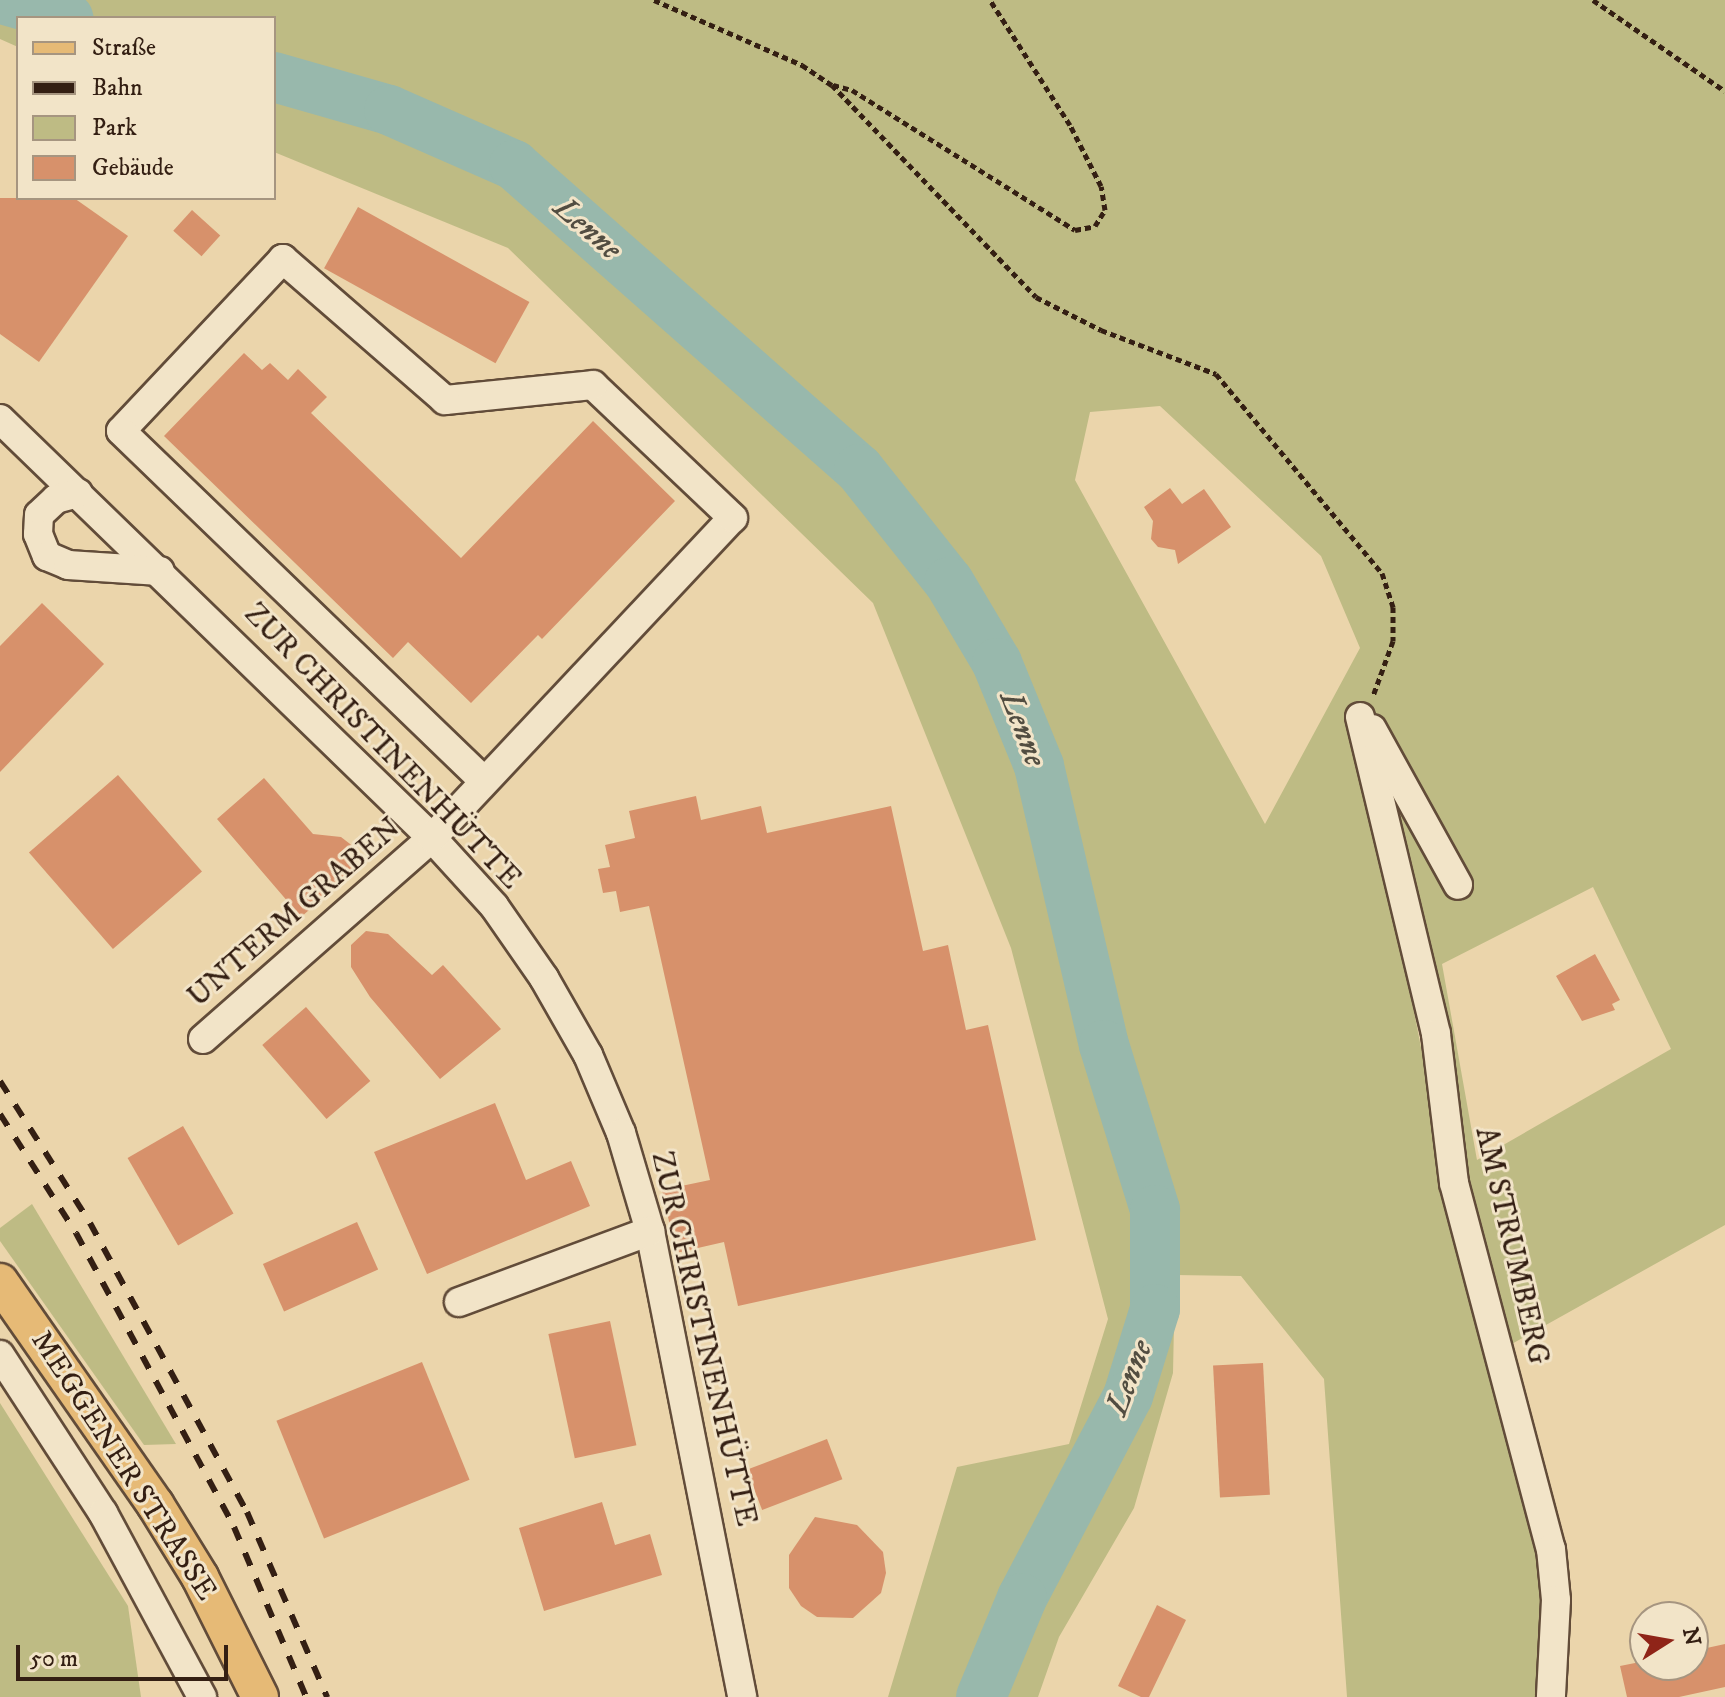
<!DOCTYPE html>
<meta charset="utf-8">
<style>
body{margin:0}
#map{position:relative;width:1725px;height:1697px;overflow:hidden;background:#ebd5ab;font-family:"IM FELL DW Pica",serif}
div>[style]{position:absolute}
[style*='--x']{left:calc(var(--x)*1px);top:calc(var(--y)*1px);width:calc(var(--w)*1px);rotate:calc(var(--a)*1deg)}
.green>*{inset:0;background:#bebb84}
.river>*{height:50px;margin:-25px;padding:0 25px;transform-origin:25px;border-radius:25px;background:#98b8ac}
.building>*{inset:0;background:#d7916b;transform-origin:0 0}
.path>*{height:5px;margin-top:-2.5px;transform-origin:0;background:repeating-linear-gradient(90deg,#341f13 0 6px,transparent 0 10px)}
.roads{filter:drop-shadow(2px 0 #624c39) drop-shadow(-2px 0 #624c39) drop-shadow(0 2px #624c39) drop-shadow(0 -2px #624c39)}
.minor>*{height:28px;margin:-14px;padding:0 14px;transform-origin:14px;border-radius:14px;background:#f2e4c8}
.major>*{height:36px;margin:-18px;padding:0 18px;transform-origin:18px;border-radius:18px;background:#e6ba76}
.rail>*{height:6px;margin-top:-3px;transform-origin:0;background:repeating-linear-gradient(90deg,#341f13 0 14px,transparent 0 28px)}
span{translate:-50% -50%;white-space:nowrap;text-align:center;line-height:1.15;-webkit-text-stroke:6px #f2e4c8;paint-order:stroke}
.street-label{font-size:30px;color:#341f13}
.water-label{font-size:32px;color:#524d41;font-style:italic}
.legend{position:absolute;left:16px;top:16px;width:260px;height:184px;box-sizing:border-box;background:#f2e4c8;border:2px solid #a69580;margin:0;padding:10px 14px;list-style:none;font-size:24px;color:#341f13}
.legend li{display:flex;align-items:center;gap:16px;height:40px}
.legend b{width:40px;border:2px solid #a69580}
.north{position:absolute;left:1629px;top:1601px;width:80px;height:80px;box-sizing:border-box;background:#f2e4c8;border:2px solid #a69580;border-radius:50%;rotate:79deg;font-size:22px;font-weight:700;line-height:32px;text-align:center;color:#341f13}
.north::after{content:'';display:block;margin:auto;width:28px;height:36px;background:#8f2418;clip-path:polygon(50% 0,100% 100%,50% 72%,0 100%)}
.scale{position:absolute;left:16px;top:1645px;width:212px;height:36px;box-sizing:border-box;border:4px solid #341f13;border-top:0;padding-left:10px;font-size:24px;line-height:28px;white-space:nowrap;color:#341f13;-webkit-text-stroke:6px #f2e4c8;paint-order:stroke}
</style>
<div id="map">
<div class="green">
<i style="clip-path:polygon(evenodd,0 0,1725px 0,1725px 1225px,1510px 1345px,1475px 1224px,1411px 864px,1386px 869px,1456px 1226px,1549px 1597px,1543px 1697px,1347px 1697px,1324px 1379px,1241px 1276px,1175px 1275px,1173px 1373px,1134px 1508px,1059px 1637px,1038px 1697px,888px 1697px,957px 1467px,1069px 1444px,1108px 1319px,1011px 948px,873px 603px,508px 248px,274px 152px,274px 18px,18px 18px,18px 47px,0 39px,0 0,1160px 406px,1321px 556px,1360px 648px,1265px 824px,1075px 480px,1090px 412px,1160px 406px,0 0,1593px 887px,1671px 1049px,1477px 1160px,1442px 964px,1593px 887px)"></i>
<i style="clip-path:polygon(32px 1204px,176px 1444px,144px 1445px,0 1241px,0 1228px)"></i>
<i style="clip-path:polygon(0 1403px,128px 1606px,141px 1697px,0 1697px)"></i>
</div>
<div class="river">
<i style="--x:5;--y:0;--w:66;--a:15.9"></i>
<i style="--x:274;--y:77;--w:120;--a:16"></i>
<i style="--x:389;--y:110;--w:137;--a:23.7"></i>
<i style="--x:514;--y:165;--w:460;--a:41.4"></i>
<i style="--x:859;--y:469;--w:144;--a:51.5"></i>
<i style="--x:949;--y:582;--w:94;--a:59.3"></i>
<i style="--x:997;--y:663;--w:111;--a:67.8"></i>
<i style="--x:1039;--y:766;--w:286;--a:76.9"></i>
<i style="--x:1104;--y:1045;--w:173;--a:72.8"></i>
<i style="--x:1155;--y:1210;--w:99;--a:90"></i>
<i style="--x:1155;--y:1309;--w:91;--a:107.2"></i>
<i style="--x:1128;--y:1396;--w:228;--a:117.7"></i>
<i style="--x:1022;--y:1598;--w:107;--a:112.5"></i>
</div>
<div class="building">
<i style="clip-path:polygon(0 198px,74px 198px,128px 236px,39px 362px,0 334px)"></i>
<i style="left:358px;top:207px;width:196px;height:70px;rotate:29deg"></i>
<i style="left:192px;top:210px;width:38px;height:28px;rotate:42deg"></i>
<i style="clip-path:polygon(244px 353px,262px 370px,270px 363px,288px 380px,298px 369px,327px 397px,311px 413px,461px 558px,593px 421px,675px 501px,542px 639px,538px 635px,471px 703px,408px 642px,393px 658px,164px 436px)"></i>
<i style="clip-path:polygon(1170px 488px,1182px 504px,1204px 489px,1231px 527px,1178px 564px,1175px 550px,1158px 547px,1151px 539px,1153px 521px,1144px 507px)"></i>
<i style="clip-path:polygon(42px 603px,104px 664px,0 772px,0 646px)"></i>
<i style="left:118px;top:775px;width:128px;height:118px;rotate:49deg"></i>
<i style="clip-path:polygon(264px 778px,313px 834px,341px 837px,354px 847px,357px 858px,356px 869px,301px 917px,217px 819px)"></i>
<i style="clip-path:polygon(696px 796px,701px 820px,761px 806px,767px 833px,891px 806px,923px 951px,948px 945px,966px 1030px,988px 1025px,1036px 1240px,738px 1306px,724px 1242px,676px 1253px,662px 1190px,710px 1180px,649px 906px,620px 912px,616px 891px,603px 893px,598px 869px,610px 867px,605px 845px,635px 838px,629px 811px)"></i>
<i style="clip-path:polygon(366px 931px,388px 934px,432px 975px,443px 965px,501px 1029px,440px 1079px,370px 997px,351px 967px,351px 945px)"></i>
<i style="clip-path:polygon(1595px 954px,1620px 1000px,1612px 1004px,1615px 1010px,1582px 1021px,1556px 976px)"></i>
<i style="left:306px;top:1007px;width:98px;height:58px;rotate:49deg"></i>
<i style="clip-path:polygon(495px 1103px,526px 1180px,571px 1161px,590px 1206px,427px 1274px,374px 1152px)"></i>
<i style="left:183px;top:1126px;width:101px;height:64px;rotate:60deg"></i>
<i style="left:357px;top:1222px;width:52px;height:103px;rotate:66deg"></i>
<i style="left:610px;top:1321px;width:127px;height:63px;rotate:78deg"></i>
<i style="left:422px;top:1362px;width:127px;height:157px;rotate:68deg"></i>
<i style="left:1263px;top:1363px;width:132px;height:50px;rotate:87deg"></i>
<i style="left:827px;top:1439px;width:43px;height:86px;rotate:69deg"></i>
<i style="clip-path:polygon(602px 1502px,615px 1545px,650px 1534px,662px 1575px,544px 1611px,519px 1528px)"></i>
<i style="clip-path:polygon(815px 1517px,857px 1525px,883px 1552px,886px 1573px,881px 1593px,853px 1618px,817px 1617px,801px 1606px,789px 1588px,789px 1555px)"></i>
<i style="clip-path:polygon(1157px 1605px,1186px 1620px,1149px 1697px,1141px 1697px,1118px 1686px)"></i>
<i style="clip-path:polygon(1725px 1644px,1725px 1687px,1679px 1697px,1627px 1697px,1620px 1666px,1645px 1661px,1645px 1665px,1693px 1665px,1693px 1651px)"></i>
</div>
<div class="path">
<i style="--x:654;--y:0;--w:162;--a:23.7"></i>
<i style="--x:802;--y:65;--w:36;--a:34"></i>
<i style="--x:832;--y:85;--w:294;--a:46.1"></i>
<i style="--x:1036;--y:297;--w:73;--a:26.9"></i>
<i style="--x:1101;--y:330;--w:123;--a:20.9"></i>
<i style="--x:1216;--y:374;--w:259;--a:50.2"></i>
<i style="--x:1382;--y:573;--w:36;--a:72"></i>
<i style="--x:1393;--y:607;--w:34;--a:90"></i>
<i style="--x:1393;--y:641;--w:59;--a:110"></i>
<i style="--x:1593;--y:0;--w:160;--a:34.6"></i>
<i style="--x:833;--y:85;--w:20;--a:15"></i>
<i style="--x:852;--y:90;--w:263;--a:32.1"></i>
<i style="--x:1075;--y:230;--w:20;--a:-11"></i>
<i style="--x:1095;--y:226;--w:19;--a:-58"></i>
<i style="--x:1105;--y:210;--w:24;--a:-99"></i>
<i style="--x:1101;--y:186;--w:68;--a:-116.9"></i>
<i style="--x:1070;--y:125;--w:148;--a:-122.6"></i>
</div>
<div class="roads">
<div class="minor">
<i style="--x:0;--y:419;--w:602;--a:44.12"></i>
<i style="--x:432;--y:838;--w:92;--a:47.6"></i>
<i style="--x:494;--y:906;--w:88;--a:55.2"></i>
<i style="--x:544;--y:978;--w:89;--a:60.3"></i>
<i style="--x:588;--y:1055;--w:85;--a:67.1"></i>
<i style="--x:621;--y:1133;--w:102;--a:73.5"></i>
<i style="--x:650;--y:1231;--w:475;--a:78.8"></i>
<i style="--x:78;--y:493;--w:23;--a:165"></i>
<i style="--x:56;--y:499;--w:23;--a:137"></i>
<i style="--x:39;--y:515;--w:19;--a:93"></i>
<i style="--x:38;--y:534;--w:24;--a:68"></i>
<i style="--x:47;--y:556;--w:23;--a:23"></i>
<i style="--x:68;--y:565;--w:92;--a:3.7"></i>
<i style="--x:1360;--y:717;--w:326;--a:76.5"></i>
<i style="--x:1436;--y:1034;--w:150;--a:83.1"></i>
<i style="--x:1454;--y:1183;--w:379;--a:75.2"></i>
<i style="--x:1551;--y:1549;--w:51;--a:84.4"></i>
<i style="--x:1556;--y:1600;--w:97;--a:93"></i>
<i style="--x:1372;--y:729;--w:178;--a:61.1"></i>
<i style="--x:203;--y:1039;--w:305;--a:-41.3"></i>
<i style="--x:432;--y:838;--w:439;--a:-46.8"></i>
<i style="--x:733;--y:518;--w:193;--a:-136.5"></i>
<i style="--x:593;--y:385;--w:149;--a:174.2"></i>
<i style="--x:445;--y:400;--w:215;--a:-139"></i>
<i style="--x:283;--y:259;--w:236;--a:133.3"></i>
<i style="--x:121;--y:431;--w:504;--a:43.96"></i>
<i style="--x:459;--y:1302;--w:204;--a:-20.4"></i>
<i style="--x:0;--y:1355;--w:189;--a:56.9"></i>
<i style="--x:103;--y:1513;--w:209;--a:61.7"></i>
</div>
<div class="major">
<i style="--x:0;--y:1282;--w:271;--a:55.1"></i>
<i style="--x:155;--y:1504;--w:86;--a:58.3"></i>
<i style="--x:200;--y:1577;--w:134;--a:63.4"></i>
</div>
</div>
<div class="rail">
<i style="--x:0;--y:1081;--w:168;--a:57.6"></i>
<i style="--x:90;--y:1223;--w:329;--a:61.5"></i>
<i style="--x:247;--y:1512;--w:202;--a:66.6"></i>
<i style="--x:0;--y:1114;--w:141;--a:57.4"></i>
<i style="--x:76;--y:1233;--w:334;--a:61.7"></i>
<i style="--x:234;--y:1527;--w:185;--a:67"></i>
</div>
<div class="street-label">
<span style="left:382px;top:747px;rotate:46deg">ZUR CHRISTINENHÜTTE</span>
<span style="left:295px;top:913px;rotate:-41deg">UNTERM GRABEN</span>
<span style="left:1511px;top:1246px;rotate:77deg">AM STRUMBERG</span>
<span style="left:703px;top:1339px;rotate:77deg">ZUR CHRISTINENHÜTTE</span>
<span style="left:123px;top:1466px;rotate:57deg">MEGGENER STRASSE</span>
</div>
<div class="water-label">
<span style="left:587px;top:229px;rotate:41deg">Lenne</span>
<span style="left:1022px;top:729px;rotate:69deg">Lenne</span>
<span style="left:1130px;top:1378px;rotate:-69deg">Lenne</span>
</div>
<ul class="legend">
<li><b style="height:10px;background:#e6ba76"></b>Straße</li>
<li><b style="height:10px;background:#341f13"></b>Bahn</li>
<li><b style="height:22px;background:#bebb84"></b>Park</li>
<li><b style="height:22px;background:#d7916b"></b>Gebäude</li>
</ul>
<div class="north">N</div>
<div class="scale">50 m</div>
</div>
